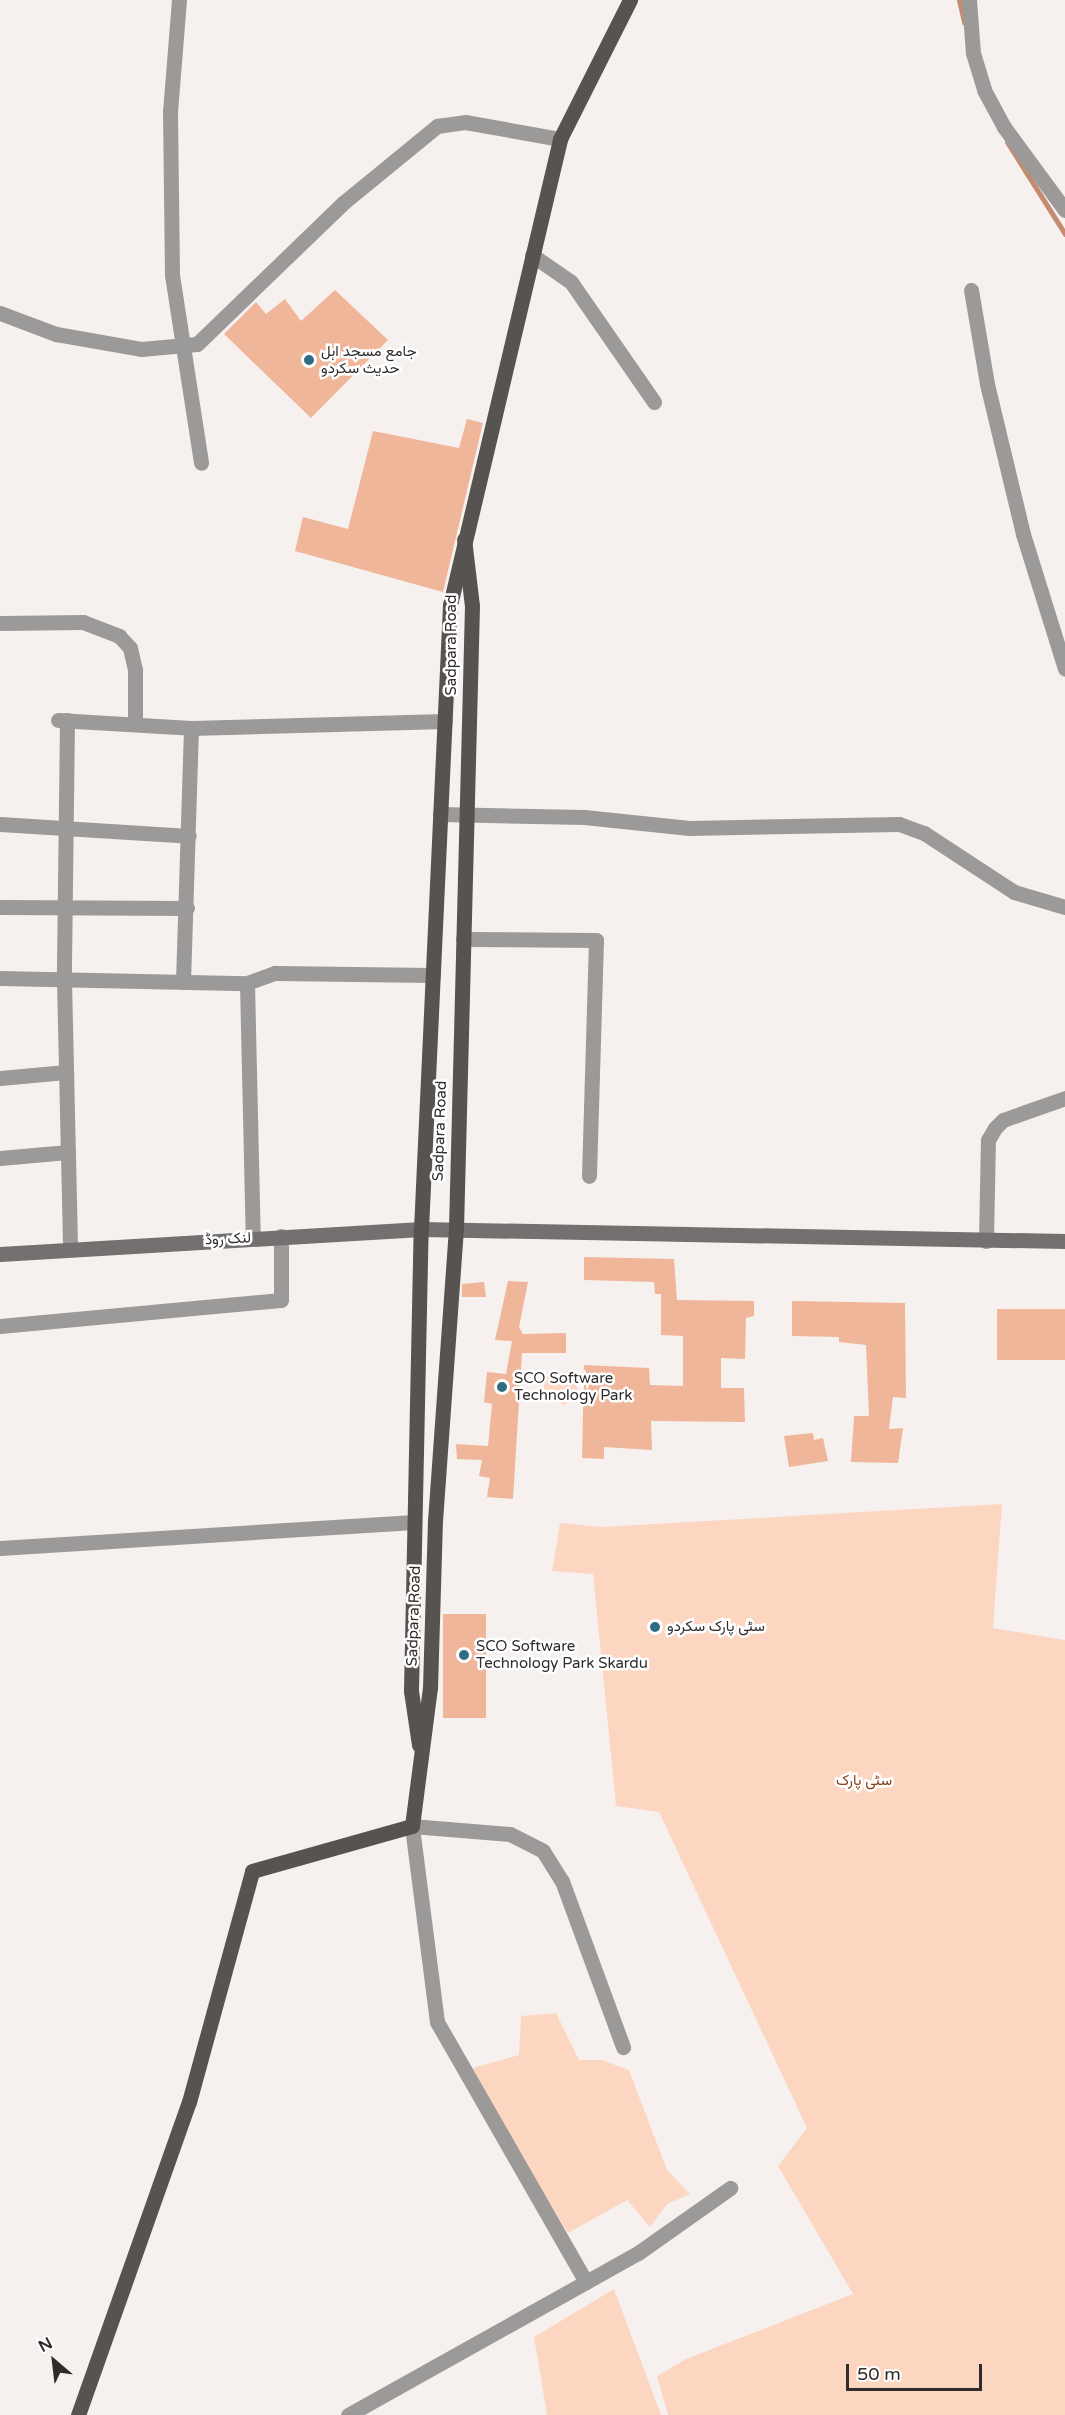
<!DOCTYPE html>
<meta charset="utf-8">
<style>
body{margin:0}
#map{position:relative;width:1065px;height:2415px;overflow:hidden;background:#f6f1ef;font-family:"Varela Round",Vazirmatn,sans-serif}
div>[style]{position:absolute}
[style*='--x']{left:calc(var(--x)*1px);top:calc(var(--y)*1px);width:calc(var(--w)*1px);rotate:calc(var(--a)*1deg)}
.green>*{inset:0;background:#fdd6c2}
.stream>*{height:5px;margin:-2.5px;padding:0 2.5px;transform-origin:2.5px;border-radius:2.5px;background:#c38c70}
.building>*{inset:0;background:#f0b699;transform-origin:0 0}
.minor>*{height:15px;margin:-7.5px;padding:0 7.5px;transform-origin:7.5px;border-radius:7.5px;background:#9c9a99}
.secondary>*{height:15px;margin:-7.5px;padding:0 7.5px;transform-origin:7.5px;border-radius:7.5px;background:#73706f}
.primary>*{height:15px;margin:-7.5px;padding:0 7.5px;transform-origin:7.5px;border-radius:7.5px;background:#565351}
.dots>*{width:16px;height:16px;translate:-50% -50%;box-sizing:border-box;border:3px solid #fff;border-radius:50%}
span{translate:-50% -50%;white-space:nowrap;text-align:center;line-height:1.15;-webkit-text-stroke:5px #fff;paint-order:stroke}
.poi-label{font-size:15px;color:#2f2d2c}
.left{translate:0 -50%;text-align:left}
.street-label{font-size:15px;color:#2f2d2c}
.park-label{font-size:15px;color:#874219}
.north{position:absolute;left:24px;top:2331px;width:60px;height:60px;-webkit-text-stroke:4px #fff;paint-order:stroke;rotate:332deg;font-size:16px;font-weight:700;line-height:24px;text-align:center;color:#2f2d2c}
.north::after{content:'';display:block;margin:auto;width:21px;height:27px;background:#2f2d2c;clip-path:polygon(50% 0,100% 100%,50% 72%,0 100%)}
.scale{position:absolute;left:846px;top:2364px;width:136px;height:27px;box-sizing:border-box;border:3px solid #2f2d2c;border-top:0;padding-left:8px;font-size:18px;line-height:21px;white-space:nowrap;color:#2f2d2c;-webkit-text-stroke:4px #fff;paint-order:stroke}
</style>
<div id="map">
<div class="green">
<i style="clip-path:polygon(567px 1372px,578px 1389px,574px 1400px,563px 1405px,543px 1391px,546px 1376px)"></i>
<i style="clip-path:polygon(1002px 1504px,993px 1628px,1065px 1640px,1065px 2415px,668px 2415px,657px 2376px,686px 2359px,853px 2294px,778px 2166px,807px 2128px,659px 1812px,616px 1806px,593px 1574px,552px 1571px,560px 1523px,602px 1527px)"></i>
<i style="clip-path:polygon(556px 2013px,579px 2060px,602px 2060px,629px 2070px,667px 2170px,690px 2194px,667px 2204px,650px 2227px,627px 2200px,568px 2233px,488px 2105px,473px 2068px,519px 2055px,521px 2016px)"></i>
<i style="clip-path:polygon(614px 2289px,661px 2415px,547px 2415px,534px 2337px)"></i>
</div>
<div class="stream">
<i style="--x:959;--y:0;--w:23;--a:77"></i>
<i style="--x:1007;--y:142;--w:109;--a:57.8"></i>
</div>
<div class="building">
<i style="clip-path:polygon(335px 290px,388px 340px,311px 418px,224px 334px,256px 302px,266px 314px,285px 299px,301px 321px)"></i>
<i style="clip-path:polygon(467px 419px,483px 423px,443px 592px,295px 551px,303px 517px,348px 529px,373px 431px,459px 448px)"></i>
<i style="clip-path:polygon(584px 1257px,674px 1259px,677px 1300px,754px 1301px,754px 1316px,746px 1318px,745px 1359px,721px 1358px,721px 1388px,744px 1388px,745px 1422px,651px 1421px,652px 1450px,604px 1447px,604px 1459px,582px 1458px,584px 1365px,649px 1368px,650px 1385px,683px 1386px,683px 1336px,661px 1335px,661px 1294px,655px 1294px,654px 1282px,584px 1280px)"></i>
<i style="clip-path:polygon(508px 1281px,528px 1282px,519px 1327px,523px 1334px,566px 1333px,566px 1353px,522px 1353px,513px 1499px,487px 1497px,490px 1478px,479px 1476px,482px 1460px,457px 1459px,456px 1444px,488px 1446px,492px 1404px,484px 1402px,487px 1372px,506px 1374px,512px 1341px,495px 1340px)"></i>
<i style="clip-path:polygon(484px 1282px,486px 1297px,462px 1297px,462px 1284px)"></i>
<i style="clip-path:polygon(792px 1301px,905px 1303px,906px 1398px,893px 1397px,889px 1429px,903px 1428px,898px 1463px,851px 1462px,854px 1416px,869px 1416px,866px 1345px,839px 1342px,839px 1337px,792px 1336px)"></i>
<i style="left:997px;top:1309px;width:68px;height:51px"></i>
<i style="clip-path:polygon(813px 1433px,814px 1440px,823px 1438px,828px 1461px,789px 1467px,784px 1436px)"></i>
<i style="left:443px;top:1614px;width:43px;height:104px"></i>
</div>
<div class="minor">
<i style="--x:179;--y:0;--w:111;--a:94.6"></i>
<i style="--x:170;--y:111;--w:164;--a:89.3"></i>
<i style="--x:172;--y:275;--w:190;--a:81.2"></i>
<i style="--x:969;--y:0;--w:53;--a:85.7"></i>
<i style="--x:973;--y:53;--w:39;--a:73"></i>
<i style="--x:984;--y:90;--w:42;--a:61.6"></i>
<i style="--x:1004;--y:127;--w:103;--a:53.7"></i>
<i style="--x:532;--y:255;--w:47;--a:34.7"></i>
<i style="--x:571;--y:282;--w:146;--a:55.3"></i>
<i style="--x:971;--y:290;--w:95;--a:80.3"></i>
<i style="--x:987;--y:384;--w:154;--a:76.5"></i>
<i style="--x:1023;--y:534;--w:141;--a:72.7"></i>
<i style="--x:0;--y:313;--w:60;--a:20.6"></i>
<i style="--x:56;--y:334;--w:86;--a:10"></i>
<i style="--x:141;--y:349;--w:56;--a:-5.1"></i>
<i style="--x:197;--y:344;--w:203;--a:-44"></i>
<i style="--x:343;--y:203;--w:122;--a:-39.3"></i>
<i style="--x:437;--y:126;--w:28;--a:-8"></i>
<i style="--x:465;--y:122;--w:97;--a:10.1"></i>
<i style="--x:0;--y:623;--w:83;--a:-0.7"></i>
<i style="--x:83;--y:622;--w:39;--a:21"></i>
<i style="--x:119;--y:636;--w:16;--a:47"></i>
<i style="--x:130;--y:648;--w:23;--a:77"></i>
<i style="--x:135;--y:670;--w:54;--a:90"></i>
<i style="--x:58;--y:720;--w:133;--a:3.4"></i>
<i style="--x:191;--y:728;--w:254;--a:-1.6"></i>
<i style="--x:67;--y:720;--w:260;--a:90.7"></i>
<i style="--x:64;--y:980;--w:267;--a:88.7"></i>
<i style="--x:440;--y:814;--w:144;--a:1.2"></i>
<i style="--x:584;--y:817;--w:106;--a:6"></i>
<i style="--x:689;--y:828;--w:210;--a:-1.1"></i>
<i style="--x:899;--y:824;--w:27;--a:20"></i>
<i style="--x:924;--y:833;--w:108;--a:33.2"></i>
<i style="--x:1014;--y:892;--w:53;--a:16.4"></i>
<i style="--x:0;--y:824;--w:189;--a:3.6"></i>
<i style="--x:0;--y:907;--w:187;--a:0.3"></i>
<i style="--x:463;--y:939;--w:133;--a:0.4"></i>
<i style="--x:596;--y:940;--w:236;--a:91.7"></i>
<i style="--x:0;--y:978;--w:247;--a:1.2"></i>
<i style="--x:247;--y:983;--w:255;--a:88.7"></i>
<i style="--x:183;--y:982;--w:254;--a:-88.2"></i>
<i style="--x:247;--y:983;--w:30;--a:-20"></i>
<i style="--x:275;--y:973;--w:158;--a:0.7"></i>
<i style="--x:0;--y:1078;--w:66;--a:-5.2"></i>
<i style="--x:0;--y:1158;--w:68;--a:-5"></i>
<i style="--x:986;--y:1241;--w:101;--a:-88.9"></i>
<i style="--x:988;--y:1140;--w:14;--a:-60"></i>
<i style="--x:995;--y:1128;--w:11;--a:-45"></i>
<i style="--x:1003;--y:1120;--w:66;--a:-19.5"></i>
<i style="--x:0;--y:1326;--w:282;--a:-5.3"></i>
<i style="--x:281;--y:1300;--w:64;--a:-90"></i>
<i style="--x:0;--y:1548;--w:415;--a:-3.6"></i>
<i style="--x:586;--y:2282;--w:300;--a:-119.8"></i>
<i style="--x:437;--y:2022;--w:198;--a:-97.3"></i>
<i style="--x:412;--y:1826;--w:98;--a:4.7"></i>
<i style="--x:510;--y:1834;--w:37;--a:27"></i>
<i style="--x:543;--y:1851;--w:36;--a:58"></i>
<i style="--x:562;--y:1881;--w:177;--a:69.8"></i>
<i style="--x:348;--y:2415;--w:332;--a:-29.2"></i>
<i style="--x:638;--y:2253;--w:113;--a:-35.2"></i>
</div>
<div class="secondary">
<i style="--x:0;--y:1254;--w:422;--a:-3.4"></i>
<i style="--x:421;--y:1229;--w:644;--a:1.07"></i>
</div>
<div class="primary">
<i style="--x:419;--y:1745;--w:55;--a:-98.4"></i>
<i style="--x:411;--y:1691;--w:462;--a:-88.8"></i>
<i style="--x:421;--y:1229;--w:625;--a:-87.34"></i>
<i style="--x:450;--y:605;--w:479;--a:-76.7"></i>
<i style="--x:560;--y:139;--w:156;--a:-63.3"></i>
<i style="--x:78;--y:2415;--w:332;--a:-70.5"></i>
<i style="--x:189;--y:2102;--w:239;--a:-74.7"></i>
<i style="--x:252;--y:1871;--w:166;--a:-15.7"></i>
<i style="--x:412;--y:1826;--w:139;--a:-82.6"></i>
<i style="--x:430;--y:1688;--w:167;--a:-88.3"></i>
<i style="--x:435;--y:1521;--w:293;--a:-85.9"></i>
<i style="--x:456;--y:1229;--w:623;--a:-88.53"></i>
<i style="--x:472;--y:606;--w:67;--a:-96.8"></i>
</div>
<div class="dots">
<i style="left:309px;top:360px;background:#306b83"></i>
<i style="left:502px;top:1387px;background:#306b83"></i>
<i style="left:655px;top:1627px;background:#306b83"></i>
<i style="left:464px;top:1655px;background:#306b83"></i>
</div>
<div class="poi-label">
<span class="left" style="left:321px;top:360px">جامع مسجد اہل<br>حدیث سکردو</span>
<span class="left" style="left:514px;top:1387px">SCO Software<br>Technology Park</span>
<span class="left" style="left:667px;top:1627px">سٹی پارک سکردو</span>
<span class="left" style="left:476px;top:1655px">SCO Software<br>Technology Park Skardu</span>
</div>
<div class="street-label">
<span style="left:452px;top:645px;rotate:-90deg">Sadpara Road</span>
<span style="left:440px;top:1131px;rotate:-88deg">Sadpara Road</span>
<span style="left:228px;top:1239px;rotate:-3deg">لنک روڈ</span>
<span style="left:414px;top:1616px;rotate:-88deg">Sadpara Road</span>
</div>
<div class="park-label">
<span style="left:864px;top:1781px">سٹی پارک</span>
</div>
<div class="north">N</div>
<div class="scale">50 m</div>
</div>
